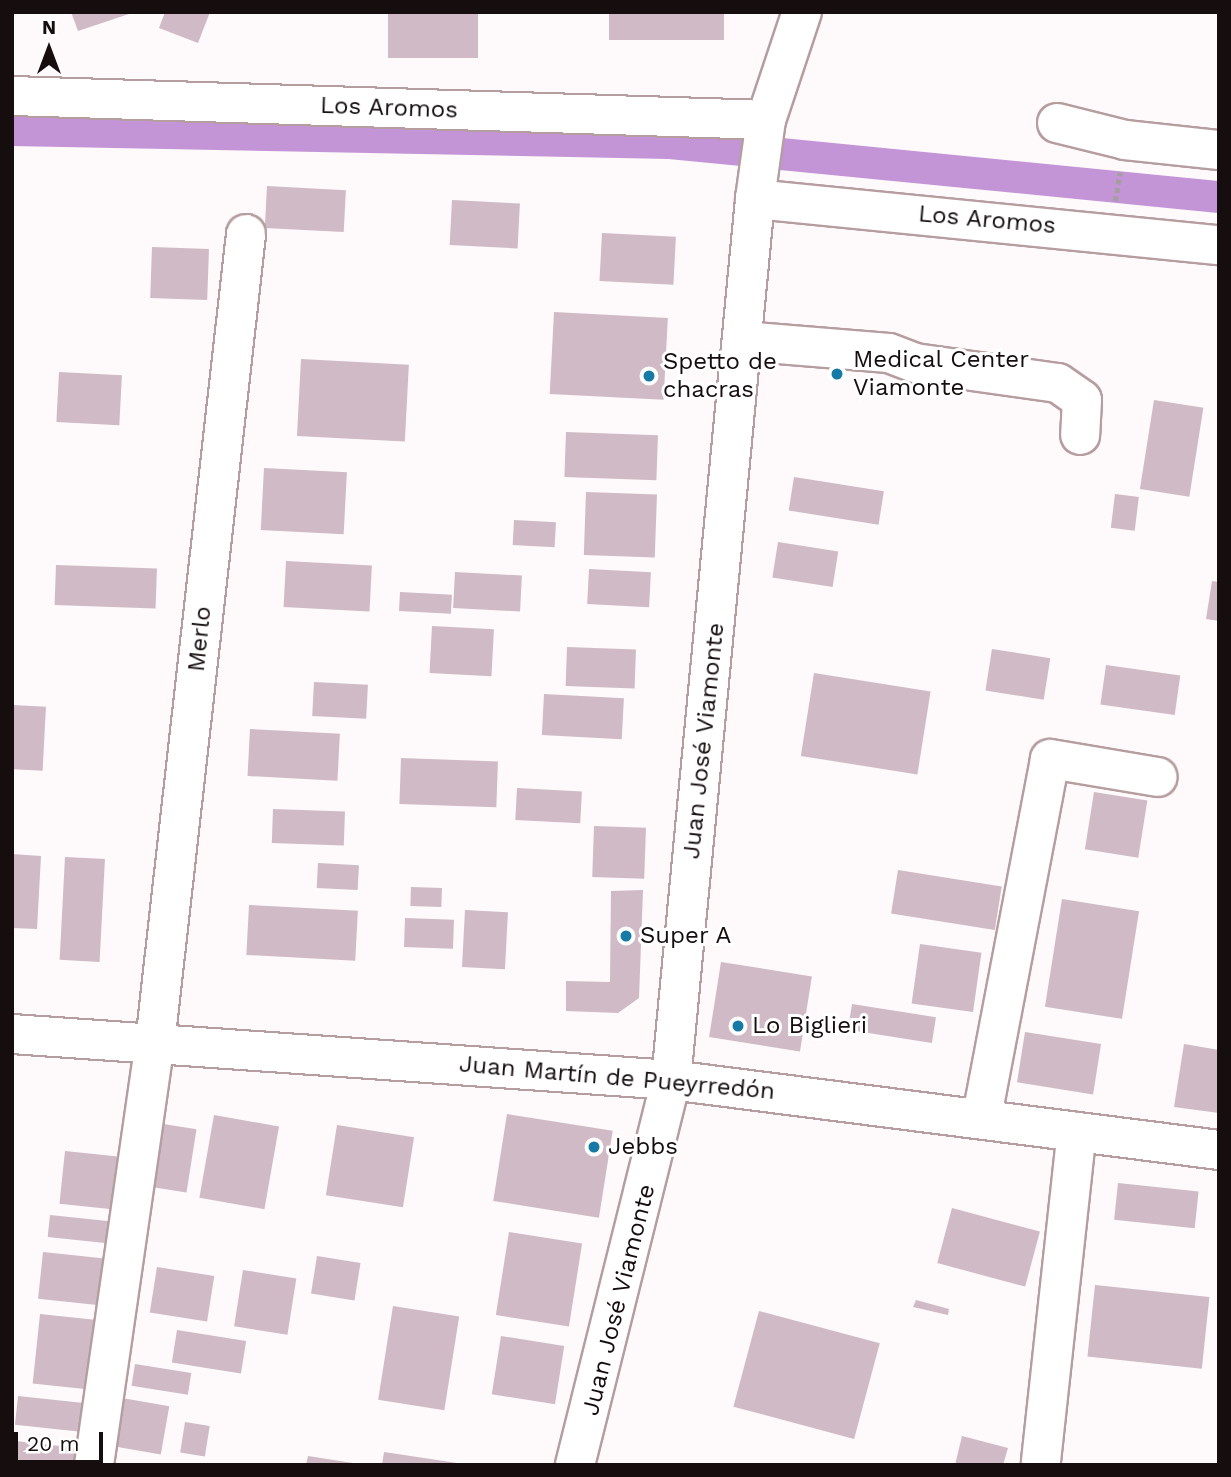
<!DOCTYPE html>
<meta charset="utf-8">
<style>
body{margin:0}
#map{position:relative;width:1231px;height:1477px;overflow:hidden;background:#fef9fa;font-family:"Work Sans",sans-serif}
div>[style]{position:absolute}
[style*='--x']{left:calc(var(--x)*1px);top:calc(var(--y)*1px);width:calc(var(--w)*1px);rotate:calc(var(--a)*1deg)}
.canal>*{height:32px;margin:-16px;padding:0 16px;transform-origin:16px;border-radius:16px;background:#c394d6}
.building>*{inset:0;background:#cfbac5;transform-origin:0 0}
.path>*{height:4.5px;margin-top:-2.25px;transform-origin:0;background:repeating-linear-gradient(90deg,#a49e9f 0 5px,transparent 0 8.5px)}
.roads{filter:drop-shadow(2px 0 #b59da0) drop-shadow(-2px 0 #b59da0) drop-shadow(0 2px #b59da0) drop-shadow(0 -2px #b59da0)}
.minor>*{height:38px;margin:-19px;padding:0 19px;transform-origin:19px;border-radius:19px;background:#fff}
.major>*{height:38px;margin:-19px;padding:0 19px;transform-origin:19px;border-radius:19px;background:#fff}
.dots>*{width:19px;height:19px;translate:-50% -50%;box-sizing:border-box;border:4px solid #fff;border-radius:50%}
span{translate:-50% -50%;white-space:nowrap;text-align:center;line-height:1.15;-webkit-text-stroke:6px #fff;paint-order:stroke}
.street-label{font-size:24px;color:#150d0e}
.poi-label{font-size:24px;color:#150d0e}
.left{translate:0 -50%;text-align:left}
.frame{position:absolute;inset:0;border:14px solid #150d0e;pointer-events:none}
.north{position:absolute;left:14px;top:14px;width:70px;height:70px;-webkit-text-stroke:5px #fff;paint-order:stroke;rotate:0deg;font-size:19px;font-weight:700;line-height:28px;text-align:center;color:#150d0e}
.north::after{content:'';display:block;margin:auto;width:24px;height:32px;background:#150d0e;clip-path:polygon(50% 0,100% 100%,50% 72%,0 100%)}
.scale{position:absolute;left:14px;top:1432px;width:89px;height:32px;box-sizing:border-box;border:4px solid #150d0e;border-top:0;padding-left:9px;font-size:21px;line-height:24px;white-space:nowrap;color:#150d0e;-webkit-text-stroke:5px #fff;paint-order:stroke}
</style>
<div id="map">
<div class="canal">
<i style="--x:12;--y:130;--w:658;--a:1.13"></i>
<i style="--x:670;--y:143;--w:552;--a:5.62"></i>
</div>
<div class="building">
<i style="clip-path:polygon(71px 12px,131px 12px,132px 13px,78px 31px)"></i>
<i style="clip-path:polygon(165px 12px,210px 12px,198px 43px,159px 28px)"></i>
<i style="left:388px;top:12px;width:90px;height:46px"></i>
<i style="left:609px;top:12px;width:115px;height:28px"></i>
<i style="left:267px;top:186px;width:79px;height:42px;rotate:3deg"></i>
<i style="left:452px;top:200px;width:68px;height:45px;rotate:3deg"></i>
<i style="left:602px;top:233px;width:74px;height:48px;rotate:3deg"></i>
<i style="left:152px;top:247px;width:57px;height:51px;rotate:2deg"></i>
<i style="left:554px;top:312px;width:114px;height:82px;rotate:3deg"></i>
<i style="left:301px;top:359px;width:108px;height:77px;rotate:3deg"></i>
<i style="left:59px;top:372px;width:63px;height:50px;rotate:3deg"></i>
<i style="left:1154px;top:400px;width:50px;height:90px;rotate:9deg"></i>
<i style="left:566px;top:432px;width:92px;height:45px;rotate:2deg"></i>
<i style="left:264px;top:468px;width:83px;height:62px;rotate:3deg"></i>
<i style="left:794px;top:477px;width:91px;height:34px;rotate:9deg"></i>
<i style="left:586px;top:492px;width:71px;height:63px;rotate:2deg"></i>
<i style="left:1115px;top:494px;width:24px;height:34px;rotate:7deg"></i>
<i style="left:514px;top:520px;width:42px;height:25px;rotate:3deg"></i>
<i style="left:778px;top:542px;width:61px;height:36px;rotate:9deg"></i>
<i style="left:286px;top:561px;width:86px;height:46px;rotate:3deg"></i>
<i style="left:56px;top:565px;width:101px;height:40px;rotate:2deg"></i>
<i style="left:589px;top:569px;width:62px;height:35px;rotate:3deg"></i>
<i style="left:455px;top:572px;width:67px;height:36px;rotate:3deg"></i>
<i style="clip-path:polygon(1212px 581px,1219px 582px,1219px 621px,1206px 619px)"></i>
<i style="left:400px;top:592px;width:52px;height:19px;rotate:3deg"></i>
<i style="left:432px;top:626px;width:62px;height:47px;rotate:3deg"></i>
<i style="left:567px;top:647px;width:69px;height:39px;rotate:2deg"></i>
<i style="left:992px;top:649px;width:59px;height:42px;rotate:9deg"></i>
<i style="left:1106px;top:665px;width:75px;height:40px;rotate:8deg"></i>
<i style="left:814px;top:673px;width:118px;height:84px;rotate:9deg"></i>
<i style="left:314px;top:682px;width:54px;height:34px;rotate:3deg"></i>
<i style="left:544px;top:694px;width:80px;height:41px;rotate:3deg"></i>
<i style="left:12px;top:705px;width:34px;height:64px;rotate:3deg"></i>
<i style="left:250px;top:729px;width:90px;height:47px;rotate:3deg"></i>
<i style="left:401px;top:758px;width:97px;height:46px;rotate:2deg"></i>
<i style="left:517px;top:788px;width:65px;height:32px;rotate:3deg"></i>
<i style="left:1094px;top:792px;width:54px;height:58px;rotate:9deg"></i>
<i style="left:273px;top:809px;width:72px;height:34px;rotate:2deg"></i>
<i style="left:594px;top:826px;width:52px;height:51px;rotate:2deg"></i>
<i style="clip-path:polygon(12px 854px,41px 856px,37px 929px,12px 928px)"></i>
<i style="left:65px;top:857px;width:40px;height:103px;rotate:3deg"></i>
<i style="left:318px;top:863px;width:41px;height:25px;rotate:3deg"></i>
<i style="left:898px;top:870px;width:105px;height:44px;rotate:9deg"></i>
<i style="left:411px;top:887px;width:31px;height:19px;rotate:2deg"></i>
<i style="clip-path:polygon(643px 890px,639px 998px,618px 1013px,566px 1011px,566px 981px,610px 982px,611px 891px)"></i>
<i style="left:1062px;top:899px;width:78px;height:109px;rotate:9deg"></i>
<i style="left:249px;top:905px;width:109px;height:50px;rotate:3deg"></i>
<i style="left:465px;top:910px;width:43px;height:57px;rotate:3deg"></i>
<i style="left:405px;top:918px;width:49px;height:29px;rotate:2deg"></i>
<i style="left:920px;top:944px;width:62px;height:60px;rotate:8deg"></i>
<i style="left:721px;top:962px;width:92px;height:76px;rotate:9deg"></i>
<i style="left:852px;top:1004px;width:85px;height:26px;rotate:9deg"></i>
<i style="left:1025px;top:1032px;width:77px;height:51px;rotate:9deg"></i>
<i style="clip-path:polygon(1184px 1044px,1219px 1050px,1219px 1113px,1174px 1107px)"></i>
<i style="left:507px;top:1114px;width:107px;height:88px;rotate:9deg"></i>
<i style="left:214px;top:1115px;width:66px;height:84px;rotate:10deg"></i>
<i style="left:157px;top:1123px;width:40px;height:64px;rotate:9deg"></i>
<i style="left:337px;top:1125px;width:78px;height:71px;rotate:9deg"></i>
<i style="left:65px;top:1151px;width:53px;height:53px;rotate:6deg"></i>
<i style="left:1118px;top:1183px;width:81px;height:37px;rotate:6deg"></i>
<i style="left:952px;top:1208px;width:91px;height:57px;rotate:15deg"></i>
<i style="left:50px;top:1215px;width:65px;height:22px;rotate:6deg"></i>
<i style="left:509px;top:1232px;width:74px;height:84px;rotate:9deg"></i>
<i style="left:43px;top:1252px;width:69px;height:47px;rotate:6deg"></i>
<i style="left:317px;top:1256px;width:44px;height:38px;rotate:9deg"></i>
<i style="left:157px;top:1267px;width:58px;height:46px;rotate:9deg"></i>
<i style="left:243px;top:1270px;width:54px;height:57px;rotate:9deg"></i>
<i style="left:1095px;top:1285px;width:115px;height:72px;rotate:6deg"></i>
<i style="clip-path:polygon(916px 1300px,949px 1309px,948px 1315px,913px 1307px)"></i>
<i style="left:393px;top:1306px;width:67px;height:95px;rotate:9deg"></i>
<i style="left:759px;top:1311px;width:125px;height:99px;rotate:15deg"></i>
<i style="left:40px;top:1314px;width:57px;height:70px;rotate:6deg"></i>
<i style="left:177px;top:1330px;width:70px;height:33px;rotate:9deg"></i>
<i style="left:501px;top:1336px;width:64px;height:59px;rotate:9deg"></i>
<i style="left:135px;top:1364px;width:57px;height:22px;rotate:9deg"></i>
<i style="left:18px;top:1396px;width:73px;height:29px;rotate:6deg"></i>
<i style="left:122px;top:1398px;width:48px;height:49px;rotate:10deg"></i>
<i style="left:185px;top:1422px;width:25px;height:31px;rotate:9deg"></i>
<i style="clip-path:polygon(962px 1436px,1008px 1448px,1003px 1465px,955px 1465px)"></i>
<i style="clip-path:polygon(16px 1441px,78px 1448px,77px 1465px,14px 1464px)"></i>
<i style="clip-path:polygon(384px 1452px,457px 1463px,457px 1465px,382px 1465px)"></i>
<i style="clip-path:polygon(308px 1456px,353px 1463px,352px 1465px,306px 1465px)"></i>
</div>
<div class="path">
<i style="--x:1115;--y:201;--w:29;--a:-80"></i>
</div>
<div class="roads">
<div class="minor">
<i style="--x:12;--y:96;--w:754;--a:1.82"></i>
<i style="--x:1057;--y:123;--w:70;--a:14"></i>
<i style="--x:1125;--y:140;--w:95;--a:6.1"></i>
<i style="--x:755;--y:199;--w:466;--a:5.7"></i>
<i style="--x:742;--y:341;--w:147;--a:4.7"></i>
<i style="--x:889;--y:353;--w:28;--a:21"></i>
<i style="--x:915;--y:363;--w:144;--a:8"></i>
<i style="--x:1058;--y:383;--w:29;--a:35"></i>
<i style="--x:1082;--y:400;--w:35;--a:93"></i>
<i style="--x:982;--y:1116;--w:363;--a:-79.2"></i>
<i style="--x:1050;--y:759;--w:109;--a:9.5"></i>
<i style="--x:1041;--y:1461;--w:331;--a:-83.8"></i>
<i style="--x:94;--y:1465;--w:426;--a:-81.8"></i>
<i style="--x:155;--y:1043;--w:814;--a:-83.58"></i>
</div>
<div class="major">
<i style="--x:12;--y:1034;--w:661;--a:3.99"></i>
<i style="--x:671;--y:1080;--w:552;--a:7.28"></i>
<i style="--x:575;--y:1465;--w:397;--a:-76"></i>
<i style="--x:671;--y:1080;--w:885;--a:-84.55"></i>
<i style="--x:755;--y:199;--w:80;--a:-82.1"></i>
<i style="--x:766;--y:120;--w:114;--a:-71.6"></i>
</div>
</div>
<div class="dots">
<i style="left:837px;top:374px;background:#167aa6"></i>
<i style="left:649px;top:376px;background:#167aa6"></i>
<i style="left:626px;top:936px;background:#167aa6"></i>
<i style="left:738px;top:1026px;background:#167aa6"></i>
<i style="left:594px;top:1147px;background:#167aa6"></i>
</div>
<div class="street-label">
<span style="left:389px;top:108px;rotate:2deg">Los Aromos</span>
<span style="left:987px;top:220px;rotate:5deg">Los Aromos</span>
<span style="left:200px;top:639px;rotate:-84deg">Merlo</span>
<span style="left:704px;top:741px;rotate:-84deg">Juan José Viamonte</span>
<span style="left:617px;top:1078px;rotate:5deg">Juan Martín de Pueyrredón</span>
<span style="left:619px;top:1300px;rotate:-76deg">Juan José Viamonte</span>
</div>
<div class="poi-label">
<span class="left" style="left:853px;top:374px">Medical Center<br>Viamonte</span>
<span class="left" style="left:663px;top:376px">Spetto de<br>chacras</span>
<span class="left" style="left:640px;top:936px">Super A</span>
<span class="left" style="left:752px;top:1026px">Lo Biglieri</span>
<span class="left" style="left:608px;top:1147px">Jebbs</span>
</div>
<div class="frame"></div>
<div class="north">N</div>
<div class="scale">20 m</div>
</div>
